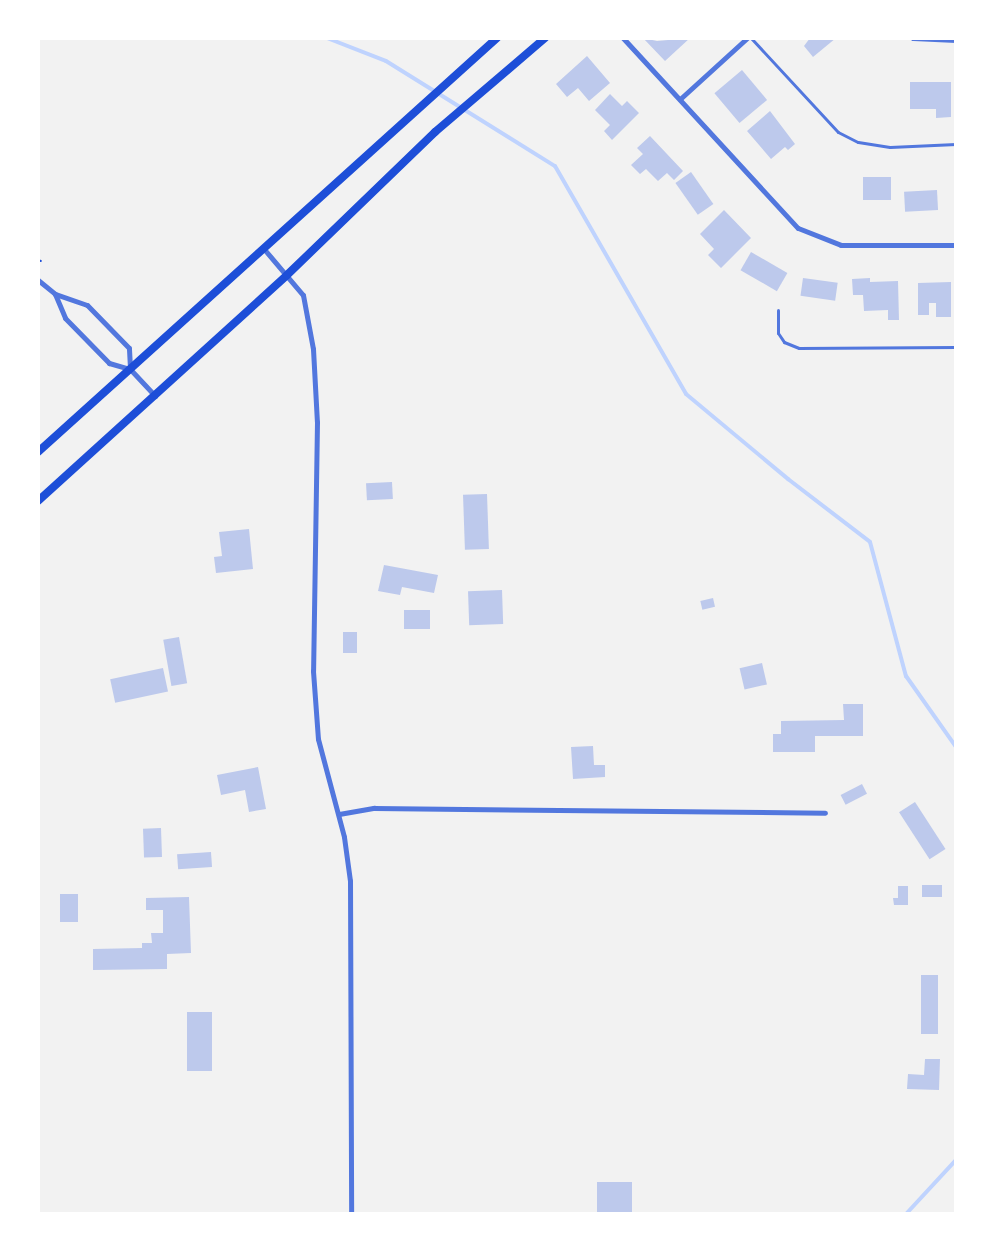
<!DOCTYPE html>
<style>
body{margin:0}
#map{position:relative;width:994px;height:1252px;overflow:hidden;background:#f2f2f2;font-family:"Golos Text",sans-serif}
div>[style]{position:absolute}
[style*='--x']{left:calc(var(--x)*1px);top:calc(var(--y)*1px);width:calc(var(--w)*1px);rotate:calc(var(--a)*1deg)}
.stream>*{height:4px;margin:-2px;padding:0 2px;transform-origin:2px;border-radius:2px;background:#bfd3fe}
.building>*{inset:0;background:#bdc9ec;transform-origin:0 0}
.path>*{height:2px;margin:-1px;padding:0 1px;transform-origin:1px;border-radius:1px;background:#1d4ed8}
.service>*{height:3px;margin:-1.5px;padding:0 1.5px;transform-origin:1.5px;border-radius:1.5px;background:#5277de}
.minor>*{height:5px;margin:-2.5px;padding:0 2.5px;transform-origin:2.5px;border-radius:2.5px;background:#5277de}
.secondary>*{height:8px;margin:-4px;padding:0 4px;transform-origin:4px;border-radius:4px;background:#1d4ed8}
span{translate:-50% -50%;white-space:nowrap;text-align:center;line-height:1.15;-webkit-text-stroke:6px #fff;paint-order:stroke}
.frame{position:absolute;inset:0;border:40px solid #fff;pointer-events:none}
</style>
<div id="map">
<div class="stream">
<i style="--x:327;--y:38;--w:63;--a:21.3"></i>
<i style="--x:386;--y:61;--w:199;--a:31.9"></i>
<i style="--x:555;--y:166;--w:263;--a:60.1"></i>
<i style="--x:686;--y:394;--w:133;--a:39.8"></i>
<i style="--x:788;--y:479;--w:103;--a:37.5"></i>
<i style="--x:870;--y:542;--w:139;--a:75"></i>
<i style="--x:906;--y:676;--w:87;--a:54.8"></i>
<i style="--x:906;--y:1214;--w:74;--a:-47.2"></i>
</div>
<div class="building">
<i style="clip-path:polygon(643px 38px,657px 41px,690px 38px,665px 61px)"></i>
<i style="clip-path:polygon(810px 38px,836px 38px,813px 57px,804px 46px)"></i>
<i style="clip-path:polygon(587px 56px,610px 83px,589px 101px,578px 88px,567px 97px,556px 84px)"></i>
<i style="left:742px;top:70px;width:39px;height:36px;rotate:50deg"></i>
<i style="clip-path:polygon(910px 82px,951px 82px,951px 117px,936px 118px,936px 109px,910px 109px)"></i>
<i style="clip-path:polygon(610px 94px,622px 106px,627px 101px,639px 113px,612px 140px,604px 131px,610px 125px,595px 110px)"></i>
<i style="clip-path:polygon(770px 111px,795px 144px,788px 150px,785px 147px,771px 159px,747px 131px)"></i>
<i style="clip-path:polygon(650px 136px,683px 171px,674px 180px,667px 173px,658px 181px,646px 169px,640px 174px,631px 165px,643px 154px,637px 148px)"></i>
<i style="left:691px;top:172px;width:39px;height:19px;rotate:55deg"></i>
<i style="left:863px;top:177px;width:28px;height:23px"></i>
<i style="left:937px;top:190px;width:20px;height:33px;rotate:87deg"></i>
<i style="clip-path:polygon(724px 210px,751px 238px,721px 268px,708px 255px,714px 249px,700px 234px)"></i>
<i style="left:751px;top:252px;width:42px;height:21px;rotate:30deg"></i>
<i style="left:803px;top:278px;width:35px;height:18px;rotate:8deg"></i>
<i style="clip-path:polygon(870px 278px,870px 282px,898px 281px,899px 320px,888px 320px,888px 310px,864px 311px,863px 295px,853px 295px,852px 279px)"></i>
<i style="clip-path:polygon(951px 282px,951px 317px,936px 317px,936px 303px,929px 303px,929px 315px,918px 315px,918px 283px)"></i>
<i style="left:392px;top:482px;width:17px;height:26px;rotate:87deg"></i>
<i style="left:487px;top:494px;width:55px;height:24px;rotate:88deg"></i>
<i style="clip-path:polygon(249px 529px,253px 569px,216px 573px,214px 557px,222px 556px,219px 532px)"></i>
<i style="clip-path:polygon(384px 565px,438px 575px,434px 593px,402px 587px,400px 595px,378px 591px)"></i>
<i style="left:502px;top:590px;width:34px;height:34px;rotate:88deg"></i>
<i style="left:713px;top:598px;width:9px;height:13px;rotate:77deg"></i>
<i style="left:404px;top:610px;width:26px;height:19px"></i>
<i style="left:343px;top:632px;width:14px;height:21px"></i>
<i style="left:179px;top:637px;width:47px;height:16px;rotate:80deg"></i>
<i style="left:762px;top:663px;width:22px;height:23px;rotate:77deg"></i>
<i style="left:163px;top:668px;width:24px;height:54px;rotate:78deg"></i>
<i style="clip-path:polygon(843px 704px,863px 704px,863px 736px,815px 736px,815px 752px,773px 752px,773px 734px,781px 734px,781px 721px,844px 720px)"></i>
<i style="clip-path:polygon(593px 746px,594px 765px,605px 765px,605px 777px,573px 779px,571px 747px)"></i>
<i style="clip-path:polygon(258px 767px,266px 809px,249px 812px,245px 790px,221px 795px,217px 775px)"></i>
<i style="left:862px;top:784px;width:11px;height:24px;rotate:63deg"></i>
<i style="left:915px;top:802px;width:56px;height:19px;rotate:57deg"></i>
<i style="left:161px;top:828px;width:29px;height:18px;rotate:88deg"></i>
<i style="left:211px;top:852px;width:15px;height:34px;rotate:86deg"></i>
<i style="left:922px;top:885px;width:20px;height:12px"></i>
<i style="clip-path:polygon(898px 886px,908px 886px,908px 905px,894px 905px,893px 898px,898px 898px)"></i>
<i style="left:78px;top:894px;width:28px;height:18px;rotate:90deg"></i>
<i style="clip-path:polygon(189px 897px,191px 953px,167px 954px,167px 969px,93px 970px,93px 949px,142px 948px,142px 943px,152px 943px,151px 933px,163px 933px,163px 910px,146px 910px,146px 898px)"></i>
<i style="left:921px;top:975px;width:17px;height:59px"></i>
<i style="left:187px;top:1012px;width:25px;height:59px"></i>
<i style="clip-path:polygon(925px 1059px,940px 1059px,939px 1090px,907px 1089px,908px 1074px,924px 1075px)"></i>
<i style="left:597px;top:1182px;width:35px;height:32px"></i>
</div>
<div class="path">
<i style="--x:38;--y:260;--w:3;--a:18"></i>
</div>
<div class="service">
<i style="--x:751;--y:38;--w:128;--a:47.2"></i>
<i style="--x:838;--y:132;--w:22;--a:27"></i>
<i style="--x:858;--y:142;--w:32;--a:9"></i>
<i style="--x:890;--y:147;--w:66;--a:-2.6"></i>
<i style="--x:778;--y:310;--w:23;--a:90"></i>
<i style="--x:778;--y:333;--w:11;--a:56"></i>
<i style="--x:784;--y:342;--w:16;--a:22"></i>
<i style="--x:799;--y:348;--w:157;--a:-0.4"></i>
</div>
<div class="minor">
<i style="--x:623;--y:38;--w:258;--a:47.4"></i>
<i style="--x:798;--y:228;--w:46;--a:21.6"></i>
<i style="--x:841;--y:245;--w:115;--a:0"></i>
<i style="--x:913;--y:38;--w:43;--a:2.7"></i>
<i style="--x:680;--y:99;--w:91;--a:-42.3"></i>
<i style="--x:264;--y:249;--w:60;--a:49.7"></i>
<i style="--x:303;--y:295;--w:55;--a:79.5"></i>
<i style="--x:313;--y:349;--w:73;--a:86.9"></i>
<i style="--x:317;--y:422;--w:249;--a:90.9"></i>
<i style="--x:313;--y:671;--w:68;--a:85.8"></i>
<i style="--x:318;--y:739;--w:101;--a:75.1"></i>
<i style="--x:344;--y:837;--w:44;--a:82.2"></i>
<i style="--x:350;--y:881;--w:333;--a:89.8"></i>
<i style="--x:38;--y:280;--w:22;--a:39"></i>
<i style="--x:130;--y:368;--w:20;--a:-93"></i>
<i style="--x:129;--y:348;--w:60;--a:-134.3"></i>
<i style="--x:87;--y:305;--w:34;--a:-161"></i>
<i style="--x:55;--y:294;--w:26;--a:67"></i>
<i style="--x:65;--y:318;--w:63;--a:45.6"></i>
<i style="--x:109;--y:363;--w:22;--a:16"></i>
<i style="--x:130;--y:369;--w:37;--a:47"></i>
<i style="--x:339;--y:814;--w:36;--a:-10"></i>
<i style="--x:374;--y:808;--w:451;--a:0.6"></i>
</div>
<div class="secondary">
<i style="--x:38;--y:452;--w:618;--a:-42.05"></i>
<i style="--x:38;--y:501;--w:336;--a:-42.2"></i>
<i style="--x:287;--y:275;--w:206;--a:-44"></i>
<i style="--x:435;--y:132;--w:145;--a:-40.5"></i>
</div>
<div class="frame"></div>
</div>
